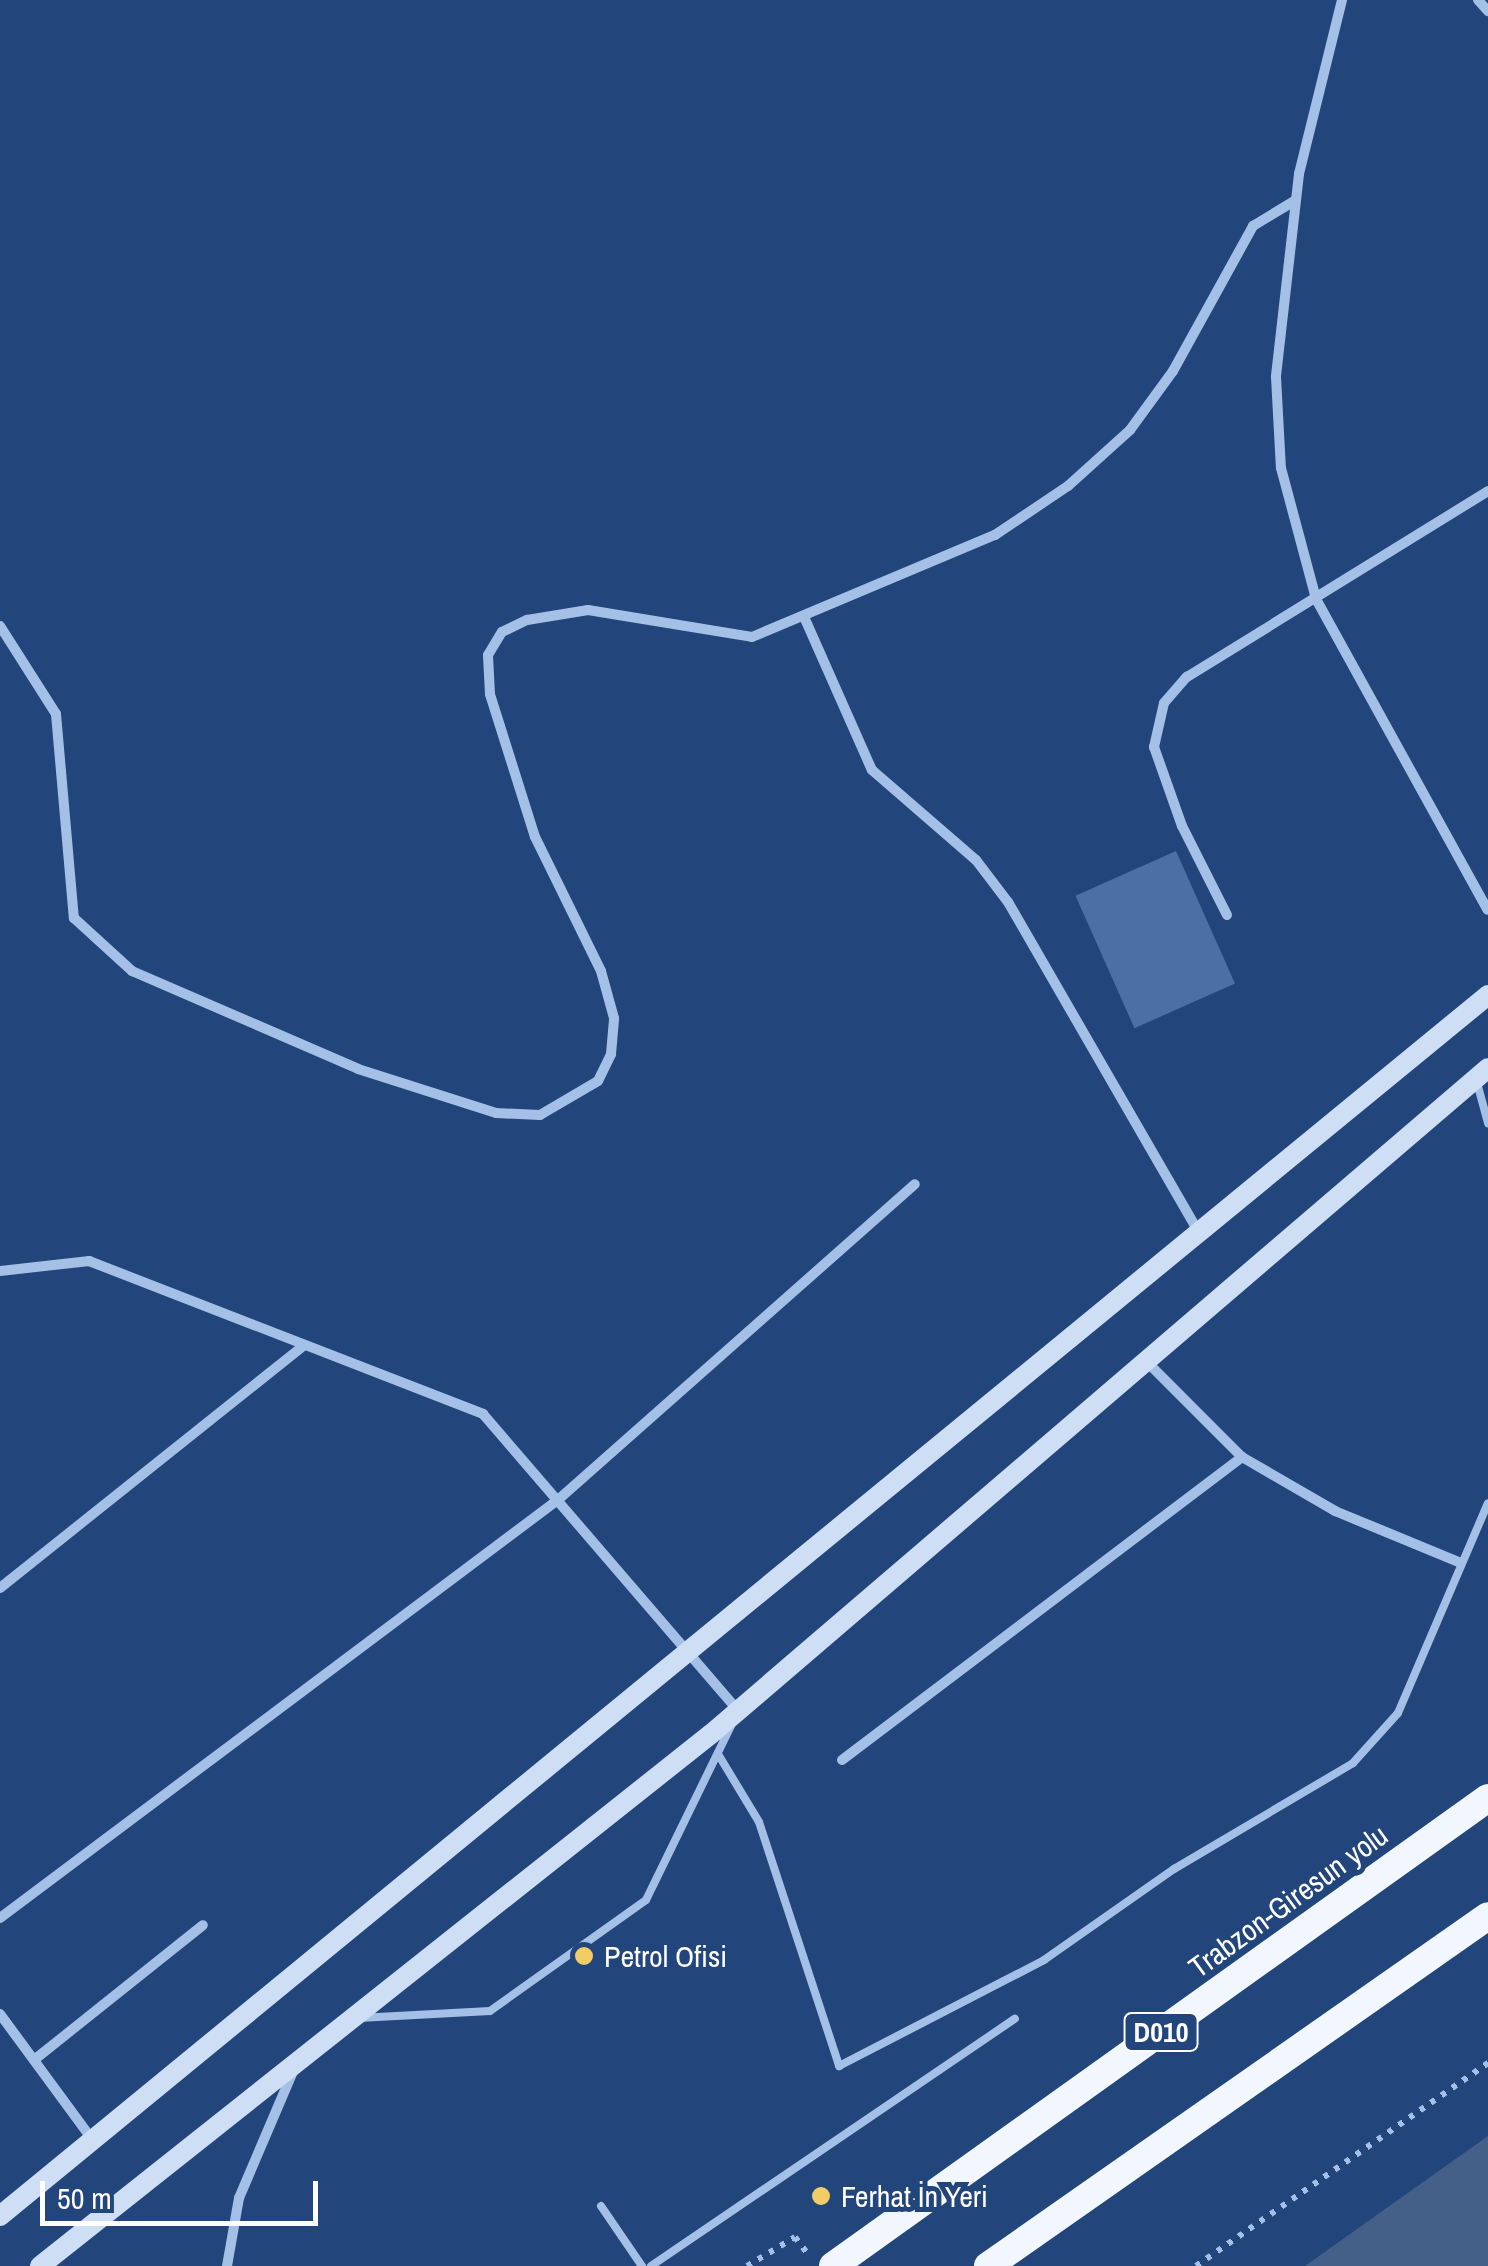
<!DOCTYPE html>
<meta charset="utf-8">
<style>
body{margin:0}
#map{position:relative;width:1488px;height:2266px;overflow:hidden;background:#22467c;font-family:"Archivo Narrow",sans-serif}
div>[style]{position:absolute}
[style*='--x']{left:calc(var(--x)*1px);top:calc(var(--y)*1px);width:calc(var(--w)*1px);rotate:calc(var(--a)*1deg)}
.water>*{inset:0;background:#456088}
.building>*{inset:0;background:#4a70a5;transform-origin:0 0}
.path>*{height:6px;margin-top:-3px;transform-origin:0;background:repeating-linear-gradient(90deg,#a5c0e6 0 5px,transparent 0 13px)}
.service>*{height:8px;margin:-4px;padding:0 4px;transform-origin:4px;border-radius:4px;background:#a5c0e6}
.minor>*{height:10px;margin:-5px;padding:0 5px;transform-origin:5px;border-radius:5px;background:#a5c0e6}
.secondary>*{height:20px;margin:-10px;padding:0 10px;transform-origin:10px;border-radius:10px;background:#cedef5}
.trunk>*{height:28px;margin:-14px;padding:0 14px;transform-origin:14px;border-radius:14px;background:#f2f6fe}
.dots>*{width:28px;height:28px;translate:-50% -50%;box-sizing:border-box;border:5px solid #22467c;border-radius:50%}
span{translate:-50% -50%;white-space:nowrap;text-align:center;line-height:1.15;-webkit-text-stroke:10px #22467c;paint-order:stroke}
.shield-label span{padding:2px 8px;background:#22467c;border:2px solid;border-radius:8px;-webkit-text-stroke-width:0}
.shield-label{font-size:28px;color:#fff;font-weight:700}
.street-label{font-size:30px;color:#fff}
.poi-label{font-size:30px;color:#fff}
.left{translate:0 -50%;text-align:left}
.scale{position:absolute;left:40px;top:2181px;width:278px;height:45px;box-sizing:border-box;border:5px solid #fff;border-top:0;padding-left:12px;font-size:30px;line-height:35px;white-space:nowrap;color:#fff;-webkit-text-stroke:8px #22467c;paint-order:stroke}
</style>
<div id="map">
<div class="water">
<i style="clip-path:polygon(1488px 2136px,1488px 2266px,1305px 2266px)"></i>
</div>
<div class="building">
<i style="left:1176px;top:851px;width:145px;height:110px;rotate:66deg"></i>
</div>
<div class="path">
<i style="--x:747;--y:2266;--w:56;--a:-31.1"></i>
<i style="--x:795;--y:2237;--w:20;--a:53"></i>
<i style="--x:1196;--y:2266;--w:356;--a:-34.8"></i>
</div>
<div class="service">
<i style="--x:1476;--y:1079;--w:46;--a:74.7"></i>
<i style="--x:718;--y:1754;--w:79;--a:58.9"></i>
<i style="--x:759;--y:1822;--w:257;--a:71.8"></i>
<i style="--x:839;--y:2066;--w:231;--a:-27.3"></i>
<i style="--x:1044;--y:1960;--w:159;--a:-35"></i>
<i style="--x:1174;--y:1869;--w:208;--a:-30.6"></i>
<i style="--x:1353;--y:1763;--w:67;--a:-48"></i>
<i style="--x:1398;--y:1713;--w:228;--a:-66.8"></i>
<i style="--x:359;--y:2018;--w:131;--a:-3.1"></i>
<i style="--x:490;--y:2011;--w:191;--a:-35.4"></i>
<i style="--x:646;--y:1900;--w:194;--a:-64"></i>
<i style="--x:601;--y:2206;--w:73;--a:55.7"></i>
<i style="--x:651;--y:2266;--w:440;--a:-34.2"></i>
</div>
<div class="minor">
<i style="--x:1342;--y:0;--w:179;--a:103.9"></i>
<i style="--x:1299;--y:174;--w:204;--a:96.5"></i>
<i style="--x:1276;--y:377;--w:91;--a:86.9"></i>
<i style="--x:1281;--y:468;--w:136;--a:75"></i>
<i style="--x:1316;--y:599;--w:355;--a:61.1"></i>
<i style="--x:1478;--y:0;--w:15;--a:48"></i>
<i style="--x:805;--y:619;--w:165;--a:66.1"></i>
<i style="--x:872;--y:770;--w:138;--a:40.9"></i>
<i style="--x:976;--y:860;--w:53;--a:52.7"></i>
<i style="--x:1008;--y:902;--w:382;--a:60"></i>
<i style="--x:0;--y:626;--w:104;--a:57.5"></i>
<i style="--x:56;--y:714;--w:205;--a:85"></i>
<i style="--x:74;--y:918;--w:79;--a:42.4"></i>
<i style="--x:132;--y:971;--w:246;--a:23.4"></i>
<i style="--x:358;--y:1069;--w:145;--a:17.7"></i>
<i style="--x:496;--y:1113;--w:44;--a:2.6"></i>
<i style="--x:540;--y:1115;--w:67;--a:-30.4"></i>
<i style="--x:598;--y:1081;--w:30;--a:-64"></i>
<i style="--x:611;--y:1054;--w:36;--a:-85"></i>
<i style="--x:614;--y:1018;--w:49;--a:-105.5"></i>
<i style="--x:601;--y:971;--w:149;--a:-116.2"></i>
<i style="--x:535;--y:837;--w:150;--a:-107.5"></i>
<i style="--x:490;--y:694;--w:39;--a:-93"></i>
<i style="--x:488;--y:655;--w:27;--a:-59"></i>
<i style="--x:502;--y:632;--w:28;--a:-26"></i>
<i style="--x:527;--y:620;--w:62;--a:-9.3"></i>
<i style="--x:588;--y:610;--w:166;--a:9.3"></i>
<i style="--x:752;--y:637;--w:264;--a:-22.8"></i>
<i style="--x:995;--y:535;--w:88;--a:-33.9"></i>
<i style="--x:1068;--y:486;--w:84;--a:-42.1"></i>
<i style="--x:1130;--y:430;--w:73;--a:-53.9"></i>
<i style="--x:1173;--y:371;--w:166;--a:-61.1"></i>
<i style="--x:1253;--y:226;--w:50;--a:-31.2"></i>
<i style="--x:1227;--y:915;--w:100;--a:-116.8"></i>
<i style="--x:1182;--y:826;--w:84;--a:-109.5"></i>
<i style="--x:1154;--y:747;--w:45;--a:-77.2"></i>
<i style="--x:1164;--y:703;--w:35;--a:-49"></i>
<i style="--x:1187;--y:677;--w:354;--a:-31.7"></i>
<i style="--x:0;--y:1271;--w:90;--a:-6.4"></i>
<i style="--x:89;--y:1261;--w:423;--a:21.2"></i>
<i style="--x:483;--y:1414;--w:391;--a:49.3"></i>
<i style="--x:1146;--y:1361;--w:136;--a:45"></i>
<i style="--x:1242;--y:1457;--w:108;--a:30.1"></i>
<i style="--x:1335;--y:1511;--w:134;--a:22.4"></i>
<i style="--x:0;--y:1588;--w:389;--a:-38.6"></i>
<i style="--x:842;--y:1760;--w:502;--a:-37.14"></i>
<i style="--x:0;--y:1918;--w:699;--a:-36.85"></i>
<i style="--x:559;--y:1499;--w:475;--a:-41.5"></i>
<i style="--x:0;--y:2014;--w:159;--a:53.7"></i>
<i style="--x:34;--y:2060;--w:216;--a:-38.6"></i>
<i style="--x:227;--y:2266;--w:69;--a:-80"></i>
<i style="--x:239;--y:2198;--w:140;--a:-66.9"></i>
</div>
<div class="secondary">
<i style="--x:0;--y:2216;--w:1925;--a:-39.37"></i>
<i style="--x:40;--y:2266;--w:856;--a:-38.41"></i>
<i style="--x:711;--y:1734;--w:1023;--a:-40.6"></i>
</div>
<div class="trunk">
<i style="--x:833;--y:2266;--w:805;--a:-35.55"></i>
<i style="--x:988;--y:2266;--w:610;--a:-34.99"></i>
</div>
<div class="dots">
<i style="left:584px;top:1956px;background:#f2cd66"></i>
<i style="left:821px;top:2196px;background:#f2cd66"></i>
</div>
<div class="shield-label">
<span style="left:1161px;top:2032px">D010</span>
</div>
<div class="street-label">
<span style="left:1288px;top:1901px;rotate:-36deg">Trabzon-Giresun yolu</span>
</div>
<div class="poi-label">
<span class="left" style="left:604px;top:1956px">Petrol Ofisi</span>
<span class="left" style="left:841px;top:2196px">Ferhat İn Yeri</span>
</div>
<div class="scale">50 m</div>
</div>
